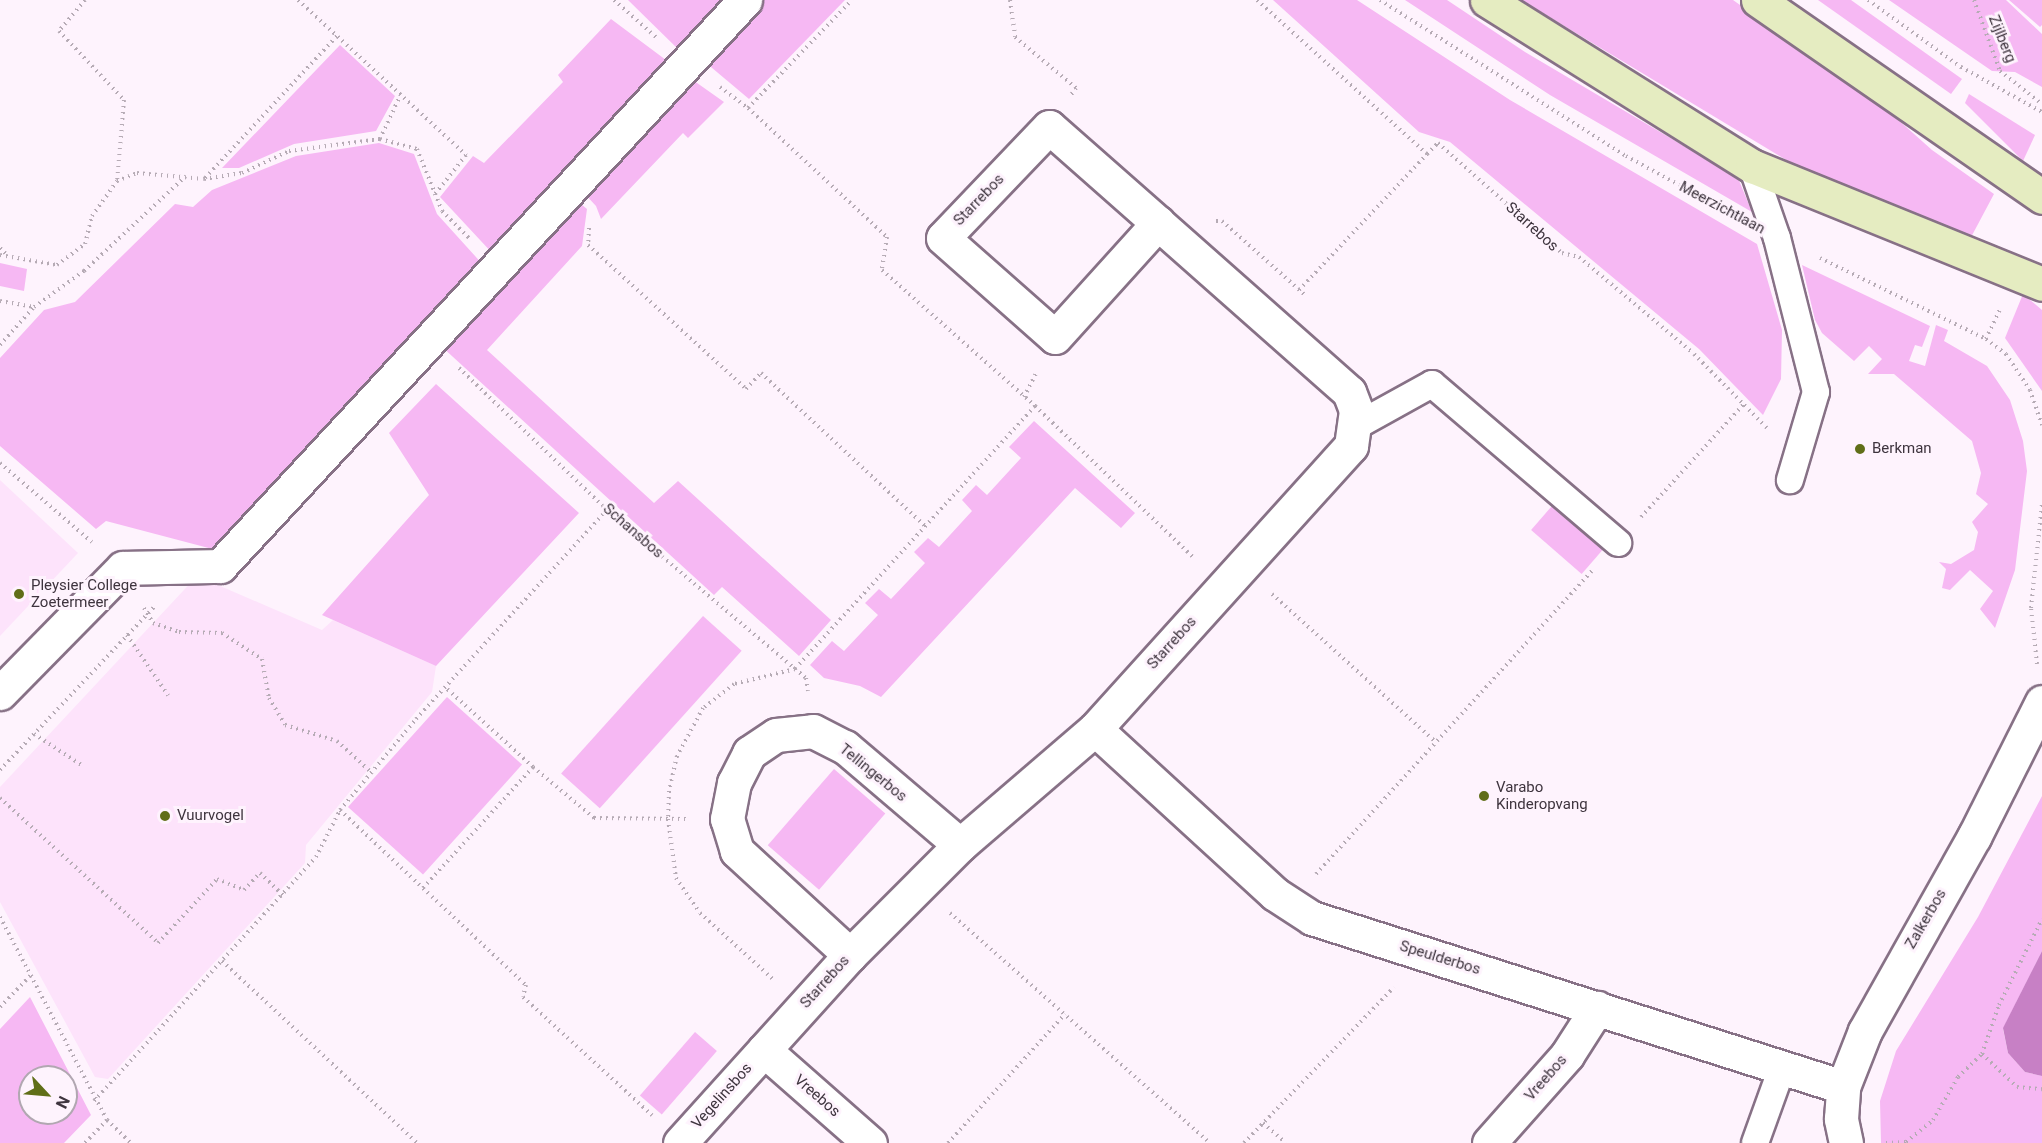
<!DOCTYPE html>
<style>
body{margin:0}
#map{position:relative;width:2042px;height:1143px;overflow:hidden;background:#fef3fd;font-family:Roboto,sans-serif}
div>[style]{position:absolute}
[style*='--x']{left:calc(var(--x)*1px);top:calc(var(--y)*1px);width:calc(var(--w)*1px);rotate:calc(var(--a)*1deg)}
.built>*{inset:0;background:#fde3fb}
.green>*{inset:0;background:#f6b8f3;transform-origin:0 0}
.water>*{inset:0;background:#c780c5}
.path>*{height:4px;margin-top:-2px;transform-origin:0;background:repeating-linear-gradient(90deg,#b6abb5 0 1.5px,transparent 0 6px)}
.roads{filter:drop-shadow(2px 0 #877186) drop-shadow(-2px 0 #877186) drop-shadow(0 2px #877186) drop-shadow(0 -2px #877186)}
.lane>*{height:26px;margin:-13px;padding:0 13px;transform-origin:13px;border-radius:13px;background:#fff}
.street>*{height:33px;margin:-16.5px;padding:0 16.5px;transform-origin:16.5px;border-radius:16.5px;background:#fff}
.secondary>*{height:33px;margin:-16.5px;padding:0 16.5px;transform-origin:16.5px;border-radius:16.5px;background:#e5ecc1}
.dots>*{width:16px;height:16px;translate:-50% -50%;box-sizing:border-box;border:3px solid #fef3fd;border-radius:50%}
span{translate:-50% -50%;white-space:nowrap;text-align:center;line-height:1.15;-webkit-text-stroke:6px #fef3fd;paint-order:stroke}
.street-label{font-size:15px;color:#3e343e}
.poi-label{font-size:15px;color:#3e343e}
.left{translate:0 -50%;text-align:left}
.north{position:absolute;left:18px;top:1065px;width:60px;height:60px;box-sizing:border-box;background:#fef3fd;border:2px solid #b1a7b1;border-radius:50%;rotate:116deg;font-size:16px;font-weight:700;line-height:24px;text-align:center;color:#3e343e}
.north::after{content:'';display:block;margin:auto;width:21px;height:27px;background:#606e18;clip-path:polygon(50% 0,100% 100%,50% 72%,0 100%)}
</style>
<div id="map">
<div class="built">
<i style="clip-path:polygon(0 480px,78px 553px,0 636px)"></i>
<i style="clip-path:polygon(197px 576px,322px 630px,333px 620px,436px 666px,432px 692px,306px 845px,305px 863px,108px 1079px,95px 1077px,0 902px,0 787px)"></i>
</div>
<div class="green">
<i style="clip-path:polygon(628px 0,727px 0,681px 52px)"></i>
<i style="clip-path:polygon(763px 0,845px 0,749px 99px,705px 62px)"></i>
<i style="clip-path:polygon(1273px 0,1357px 0,1510px 100px,1757px 244px,1782px 330px,1781px 379px,1763px 415px,1699px 349px,1450px 142px,1419px 132px)"></i>
<i style="clip-path:polygon(1405px 0,1447px 0,1525px 52px,1738px 178px,1752px 212px,1550px 95px)"></i>
<i style="clip-path:polygon(1521px 0,1733px 0,1886px 109px,1932px 150px,1994px 194px,1969px 241px,1793px 164px)"></i>
<i style="clip-path:polygon(1818px 0,1851px 0,1962px 79px,1951px 94px)"></i>
<i style="clip-path:polygon(1889px 0,2006px 0,2042px 34px,2042px 87px,2015px 72px,1992px 71px)"></i>
<i style="clip-path:polygon(2009px 0,2042px 0,2042px 25px,2040px 27px)"></i>
<i style="clip-path:polygon(611px 19px,670px 63px,494px 255px,440px 197px,473px 156px,484px 163px,563px 82px,558px 75px)"></i>
<i style="clip-path:polygon(340px 45px,395px 96px,376px 131px,294px 144px,239px 168px,222px 168px)"></i>
<i style="clip-path:polygon(690px 78px,724px 102px,688px 138px,683px 133px,601px 219px,596px 206px,583px 192px)"></i>
<i style="clip-path:polygon(1969px 94px,2035px 135px,2023px 161px,1965px 103px)"></i>
<i style="clip-path:polygon(379px 143px,414px 154px,437px 214px,485px 267px,220px 551px,106px 521px,96px 529px,0 446px,0 358px,44px 310px,75px 302px,175px 204px,193px 207px,212px 190px,296px 156px)"></i>
<i style="clip-path:polygon(576px 200px,587px 209px,582px 246px,487px 350px,654px 503px,678px 481px,831px 620px,799px 656px,722px 587px,714px 595px,441px 346px)"></i>
<i style="clip-path:polygon(0 263px,27px 269px,24px 291px,0 286px)"></i>
<i style="clip-path:polygon(1802px 265px,1930px 326px,1922px 347px,1915px 345px,1909px 361px,1925px 366px,1936px 325px,1948px 330px,1944px 341px,1987px 366px,2010px 400px,2023px 441px,2027px 471px,2015px 570px,1995px 628px,1980px 609px,1993px 591px,1970px 570px,1950px 590px,1942px 588px,1946px 569px,1939px 562px,1951px 564px,1974px 550px,1978px 532px,1972px 522px,1988px 504px,1976px 494px,1981px 473px,1972px 441px,1894px 374px,1868px 374px,1882px 359px,1869px 346px,1854px 361px,1822px 333px,1815px 320px)"></i>
<i style="clip-path:polygon(2023px 294px,2042px 310px,2042px 391px,2005px 338px)"></i>
<i style="clip-path:polygon(436px 384px,579px 513px,436px 666px,322px 615px,429px 495px,389px 433px)"></i>
<i style="clip-path:polygon(1034px 421px,1135px 513px,1121px 528px,1075px 488px,881px 697px,860px 686px,824px 678px,810px 665px,832px 641px,844px 651px,878px 615px,865px 603px,879px 589px,891px 599px,925px 563px,914px 552px,928px 538px,939px 547px,972px 511px,962px 500px,976px 485px,987px 495px,1021px 458px,1009px 447px)"></i>
<i style="left:1558px;top:499px;width:67px;height:41px;rotate:41deg"></i>
<i style="left:703px;top:616px;width:52px;height:212px;rotate:42deg"></i>
<i style="left:447px;top:697px;width:101px;height:148px;rotate:42deg"></i>
<i style="left:834px;top:769px;width:68px;height:101px;rotate:41deg"></i>
<i style="clip-path:polygon(2042px 796px,2042px 951px,2003px 1029px,2008px 1053px,2025px 1072px,2042px 1076px,2042px 1143px,1881px 1143px,1880px 1101px,1896px 1051px,1978px 917px)"></i>
<i style="clip-path:polygon(evenodd,30px 997px,91px 1115px,64px 1143px,0 1143px,0 1029px,30px 997px,30px 1077px,66px 1077px,66px 1113px,30px 1113px,30px 1077px)"></i>
<i style="left:695px;top:1032px;width:29px;height:84px;rotate:41deg"></i>
</div>
<div class="water">
<i style="clip-path:polygon(2042px 951px,2042px 1076px,2025px 1072px,2008px 1053px,2003px 1028px)"></i>
</div>
<div class="path">
<i style="--x:85;--y:0;--w:40;--a:130"></i>
<i style="--x:59;--y:31;--w:95;--a:46.7"></i>
<i style="--x:124;--y:100;--w:81;--a:94.9"></i>
<i style="--x:298;--y:0;--w:229;--a:42.7"></i>
<i style="--x:466;--y:155;--w:50;--a:128.5"></i>
<i style="--x:614;--y:0;--w:57;--a:41.5"></i>
<i style="--x:1010;--y:0;--w:37;--a:82"></i>
<i style="--x:1015;--y:37;--w:80;--a:39.9"></i>
<i style="--x:1076;--y:88;--w:9;--a:126"></i>
<i style="--x:1257;--y:0;--w:229;--a:42.2"></i>
<i style="--x:1427;--y:154;--w:16;--a:-45"></i>
<i style="--x:1438;--y:143;--w:166;--a:41.6"></i>
<i style="--x:1562;--y:253;--w:17;--a:13"></i>
<i style="--x:1579;--y:257;--w:150;--a:40.1"></i>
<i style="--x:1694;--y:354;--w:104;--a:45.4"></i>
<i style="--x:1380;--y:0;--w:291;--a:32.4"></i>
<i style="--x:1626;--y:156;--w:115;--a:28.6"></i>
<i style="--x:1868;--y:0;--w:115;--a:35.8"></i>
<i style="--x:1961;--y:67;--w:93;--a:29.1"></i>
<i style="--x:1974;--y:0;--w:76;--a:69.9"></i>
<i style="--x:2000;--y:71;--w:53;--a:38.2"></i>
<i style="--x:720;--y:87;--w:35;--a:37"></i>
<i style="--x:748;--y:108;--w:190;--a:42.9"></i>
<i style="--x:887;--y:237;--w:33;--a:99"></i>
<i style="--x:882;--y:270;--w:205;--a:41.6"></i>
<i style="--x:1035;--y:406;--w:356;--a:132.4"></i>
<i style="--x:795;--y:669;--w:63;--a:166.2"></i>
<i style="--x:734;--y:684;--w:39;--a:142"></i>
<i style="--x:703;--y:708;--w:55;--a:118.4"></i>
<i style="--x:677;--y:756;--w:36;--a:103"></i>
<i style="--x:669;--y:791;--w:28;--a:92"></i>
<i style="--x:668;--y:819;--w:60;--a:82.3"></i>
<i style="--x:676;--y:878;--w:42;--a:55.6"></i>
<i style="--x:700;--y:913;--w:100;--a:42.2"></i>
<i style="--x:748;--y:108;--w:150;--a:-46.1"></i>
<i style="--x:380;--y:139;--w:47;--a:-65.1"></i>
<i style="--x:205;--y:178;--w:194;--a:-47.1"></i>
<i style="--x:1216;--y:221;--w:6;--a:0"></i>
<i style="--x:1222;--y:221;--w:110;--a:41.7"></i>
<i style="--x:589;--y:228;--w:17;--a:93"></i>
<i style="--x:588;--y:245;--w:214;--a:42.3"></i>
<i style="--x:746;--y:389;--w:22;--a:-47"></i>
<i style="--x:761;--y:373;--w:224;--a:43"></i>
<i style="--x:0;--y:248;--w:11;--a:45"></i>
<i style="--x:0;--y:255;--w:58;--a:10"></i>
<i style="--x:57;--y:265;--w:35;--a:-37"></i>
<i style="--x:85;--y:244;--w:29;--a:-76"></i>
<i style="--x:92;--y:216;--w:43;--a:-54.5"></i>
<i style="--x:117;--y:181;--w:22;--a:-22"></i>
<i style="--x:137;--y:173;--w:67;--a:5.1"></i>
<i style="--x:204;--y:179;--w:38;--a:-9"></i>
<i style="--x:242;--y:173;--w:52;--a:-25.1"></i>
<i style="--x:289;--y:151;--w:92;--a:-7.5"></i>
<i style="--x:380;--y:139;--w:38;--a:15"></i>
<i style="--x:417;--y:149;--w:67;--a:68"></i>
<i style="--x:442;--y:211;--w:38;--a:45"></i>
<i style="--x:1820;--y:258;--w:185;--a:26"></i>
<i style="--x:1986;--y:339;--w:25;--a:37"></i>
<i style="--x:2006;--y:354;--w:43;--a:56.3"></i>
<i style="--x:2030;--y:390;--w:37;--a:71"></i>
<i style="--x:1299;--y:290;--w:187;--a:-46.7"></i>
<i style="--x:0;--y:301;--w:35;--a:10"></i>
<i style="--x:34;--y:307;--w:62;--a:-35.8"></i>
<i style="--x:84;--y:271;--w:139;--a:-43"></i>
<i style="--x:1986;--y:339;--w:33;--a:-65"></i>
<i style="--x:0;--y:345;--w:50;--a:-48.3"></i>
<i style="--x:459;--y:368;--w:205;--a:43.8"></i>
<i style="--x:607;--y:510;--w:260;--a:40.2"></i>
<i style="--x:806;--y:678;--w:13;--a:81"></i>
<i style="--x:1024;--y:397;--w:27;--a:-63"></i>
<i style="--x:1035;--y:406;--w:221;--a:43.7"></i>
<i style="--x:0;--y:463;--w:121;--a:40.7"></i>
<i style="--x:1641;--y:517;--w:153;--a:-47.7"></i>
<i style="--x:1272;--y:594;--w:221;--a:42.1"></i>
<i style="--x:144;--y:608;--w:17;--a:59"></i>
<i style="--x:153;--y:623;--w:28;--a:19"></i>
<i style="--x:179;--y:632;--w:43;--a:1.3"></i>
<i style="--x:222;--y:633;--w:48;--a:33"></i>
<i style="--x:262;--y:659;--w:40;--a:80"></i>
<i style="--x:269;--y:698;--w:31;--a:59"></i>
<i style="--x:285;--y:725;--w:54;--a:17.1"></i>
<i style="--x:337;--y:741;--w:46;--a:42.4"></i>
<i style="--x:127;--y:635;--w:73;--a:55.7"></i>
<i style="--x:2037;--y:664;--w:56;--a:-96.1"></i>
<i style="--x:2031;--y:608;--w:105;--a:-84"></i>
<i style="--x:34;--y:734;--w:59;--a:33.1"></i>
<i style="--x:533;--y:767;--w:80;--a:39.9"></i>
<i style="--x:594;--y:818;--w:93;--a:0.6"></i>
<i style="--x:0;--y:770;--w:224;--a:-46.6"></i>
<i style="--x:0;--y:798;--w:214;--a:42.5"></i>
<i style="--x:158;--y:943;--w:87;--a:-47.3"></i>
<i style="--x:217;--y:879;--w:29;--a:22"></i>
<i style="--x:244;--y:890;--w:23;--a:-47"></i>
<i style="--x:260;--y:873;--w:32;--a:44"></i>
<i style="--x:340;--y:810;--w:255;--a:43.3"></i>
<i style="--x:526;--y:985;--w:12;--a:104"></i>
<i style="--x:523;--y:997;--w:175;--a:42.5"></i>
<i style="--x:1316;--y:874;--w:413;--a:-47.7"></i>
<i style="--x:423;--y:888;--w:164;--a:-47.7"></i>
<i style="--x:533;--y:767;--w:119;--a:-137.7"></i>
<i style="--x:950;--y:913;--w:347;--a:41.5"></i>
<i style="--x:0;--y:917;--w:229;--a:62.2"></i>
<i style="--x:107;--y:1120;--w:32;--a:134"></i>
<i style="--x:222;--y:961;--w:267;--a:43"></i>
<i style="--x:0;--y:1007;--w:45;--a:-45.9"></i>
<i style="--x:1982;--y:1054;--w:52;--a:-70.9"></i>
<i style="--x:1999;--y:1005;--w:96;--a:-63.4"></i>
<i style="--x:94;--y:1101;--w:330;--a:-47.7"></i>
<i style="--x:316;--y:857;--w:53;--a:-62.9"></i>
<i style="--x:340;--y:810;--w:119;--a:-50.1"></i>
<i style="--x:416;--y:719;--w:283;--a:-47.6"></i>
<i style="--x:107;--y:1120;--w:33;--a:44"></i>
<i style="--x:1263;--y:1123;--w:30;--a:41"></i>
<i style="--x:948;--y:1143;--w:174;--a:-47.8"></i>
<i style="--x:1244;--y:1143;--w:216;--a:-46.1"></i>
<i style="--x:1886;--y:1143;--w:20;--a:-3"></i>
<i style="--x:1906;--y:1142;--w:35;--a:-39"></i>
<i style="--x:1933;--y:1120;--w:50;--a:-59.8"></i>
<i style="--x:1958;--y:1077;--w:33;--a:-44"></i>
<i style="--x:1982;--y:1054;--w:48;--a:43.3"></i>
<i style="--x:2017;--y:1087;--w:25;--a:5"></i>
</div>
<div class="roads">
<div class="lane">
<i style="--x:1752;--y:166;--w:76;--a:70.9"></i>
<i style="--x:1777;--y:238;--w:159;--a:75.8"></i>
<i style="--x:1816;--y:392;--w:92;--a:106.5"></i>
<i style="--x:1356;--y:426;--w:87;--a:-28.9"></i>
<i style="--x:1432;--y:384;--w:245;--a:40.5"></i>
<i style="--x:1755;--y:1143;--w:80;--a:-70.2"></i>
</div>
<div class="street">
<i style="--x:0;--y:693;--w:175;--a:-45.5"></i>
<i style="--x:123;--y:568;--w:97;--a:-1.2"></i>
<i style="--x:220;--y:566;--w:772;--a:-47.15"></i>
<i style="--x:1095;--y:729;--w:244;--a:42.5"></i>
<i style="--x:1275;--y:894;--w:44;--a:33"></i>
<i style="--x:1312;--y:918;--w:557;--a:17.65"></i>
<i style="--x:850;--y:955;--w:154;--a:-137.4"></i>
<i style="--x:737;--y:851;--w:34;--a:-107"></i>
<i style="--x:727;--y:819;--w:37;--a:-79"></i>
<i style="--x:734;--y:783;--w:34;--a:-63"></i>
<i style="--x:749;--y:753;--w:32;--a:-34"></i>
<i style="--x:776;--y:735;--w:37;--a:-6"></i>
<i style="--x:813;--y:731;--w:36;--a:27"></i>
<i style="--x:845;--y:747;--w:151;--a:40.4"></i>
<i style="--x:764;--y:1050;--w:141;--a:41.3"></i>
<i style="--x:680;--y:1143;--w:253;--a:-47.9"></i>
<i style="--x:850;--y:955;--w:156;--a:-45"></i>
<i style="--x:960;--y:845;--w:178;--a:-40.7"></i>
<i style="--x:1095;--y:729;--w:382;--a:-47.9"></i>
<i style="--x:1351;--y:446;--w:36;--a:-82"></i>
<i style="--x:1356;--y:410;--w:19;--a:-111"></i>
<i style="--x:1349;--y:392;--w:255;--a:-138.5"></i>
<i style="--x:1158;--y:223;--w:145;--a:-138.6"></i>
<i style="--x:1049;--y:127;--w:153;--a:133.7"></i>
<i style="--x:943;--y:238;--w:149;--a:41.5"></i>
<i style="--x:1055;--y:337;--w:154;--a:-47.9"></i>
<i style="--x:1489;--y:1143;--w:118;--a:-48.4"></i>
<i style="--x:1567;--y:1055;--w:56;--a:-57.4"></i>
<i style="--x:1846;--y:1143;--w:25;--a:-102"></i>
<i style="--x:1841;--y:1119;--w:32;--a:-86"></i>
<i style="--x:1843;--y:1087;--w:60;--a:-68.6"></i>
<i style="--x:1865;--y:1031;--w:223;--a:-60.7"></i>
<i style="--x:1974;--y:837;--w:151;--a:-63.3"></i>
</div>
<div class="secondary">
<i style="--x:1487;--y:0;--w:313;--a:32.1"></i>
<i style="--x:1752;--y:166;--w:313;--a:22.1"></i>
<i style="--x:1758;--y:0;--w:346;--a:34.7"></i>
</div>
</div>
<div class="dots">
<i style="left:1860px;top:449px;background:#606e18"></i>
<i style="left:19px;top:594px;background:#606e18"></i>
<i style="left:1484px;top:796px;background:#606e18"></i>
<i style="left:165px;top:816px;background:#606e18"></i>
</div>
<div class="street-label">
<span style="left:2002px;top:39px;rotate:68deg">Zijlberg</span>
<span style="left:979px;top:200px;rotate:-46deg">Starrebos</span>
<span style="left:1722px;top:208px;rotate:28deg">Meerzichtlaan</span>
<span style="left:1532px;top:227px;rotate:42deg">Starrebos</span>
<span style="left:633px;top:531px;rotate:41deg">Schansbos</span>
<span style="left:1172px;top:643px;rotate:-48deg">Starrebos</span>
<span style="left:873px;top:773px;rotate:39deg">Tellingerbos</span>
<span style="left:1926px;top:919px;rotate:-60deg">Zalkerbos</span>
<span style="left:1440px;top:958px;rotate:17deg">Speulderbos</span>
<span style="left:825px;top:982px;rotate:-48deg">Starrebos</span>
<span style="left:1546px;top:1078px;rotate:-49deg">Vreebos</span>
<span style="left:722px;top:1096px;rotate:-48deg">Vegelinsbos</span>
<span style="left:817px;top:1096px;rotate:41deg">Vreebos</span>
</div>
<div class="poi-label">
<span class="left" style="left:1872px;top:449px">Berkman</span>
<span class="left" style="left:31px;top:594px">Pleysier College<br>Zoetermeer</span>
<span class="left" style="left:1496px;top:796px">Varabo<br>Kinderopvang</span>
<span class="left" style="left:177px;top:816px">Vuurvogel</span>
</div>
<div class="north">N</div>
</div>
